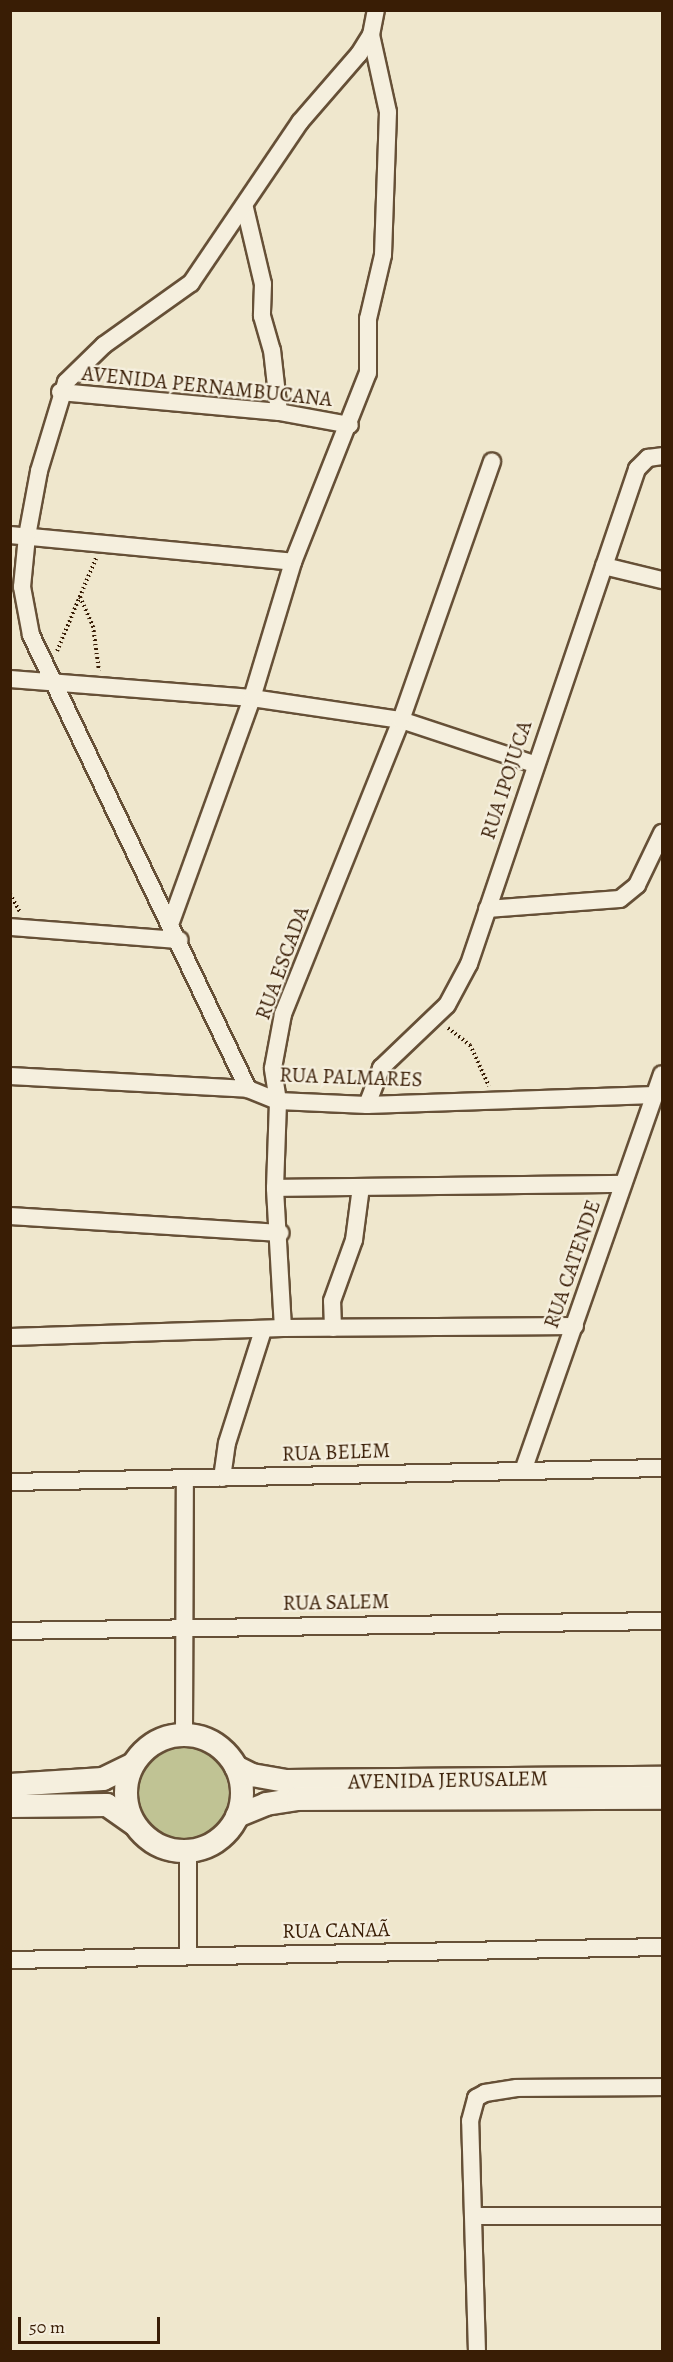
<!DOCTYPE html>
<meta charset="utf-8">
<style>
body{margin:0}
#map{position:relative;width:673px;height:2362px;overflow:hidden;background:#efe7cd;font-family:Alegreya,serif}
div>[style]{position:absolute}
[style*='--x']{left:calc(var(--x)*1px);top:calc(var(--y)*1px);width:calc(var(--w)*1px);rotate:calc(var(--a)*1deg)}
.green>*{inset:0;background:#c0c394}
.round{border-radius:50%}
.path>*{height:4px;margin-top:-2px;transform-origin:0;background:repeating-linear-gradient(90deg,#391d05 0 1.5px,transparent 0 4.5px)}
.roads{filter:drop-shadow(2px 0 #665037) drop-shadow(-2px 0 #665037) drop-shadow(0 2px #665037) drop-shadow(0 -2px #665037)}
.street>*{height:16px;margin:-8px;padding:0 8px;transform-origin:8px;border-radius:8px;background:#f5efde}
.secondary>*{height:22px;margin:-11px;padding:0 11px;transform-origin:11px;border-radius:11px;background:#f5efde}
.secondary>.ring{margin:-11px;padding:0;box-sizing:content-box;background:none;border:22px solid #f5efde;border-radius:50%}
span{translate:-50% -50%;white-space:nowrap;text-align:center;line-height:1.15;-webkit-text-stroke:4.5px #f5efde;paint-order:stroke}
.street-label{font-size:21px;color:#391d05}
.frame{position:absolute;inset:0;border:12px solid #391d05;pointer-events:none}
.scale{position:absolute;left:18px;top:2317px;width:142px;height:27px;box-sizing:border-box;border:3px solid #391d05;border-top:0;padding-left:8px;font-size:18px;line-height:21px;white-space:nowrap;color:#391d05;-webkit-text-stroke:4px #f5efde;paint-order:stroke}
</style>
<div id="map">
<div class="green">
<i class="round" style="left:129px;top:1745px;width:100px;height:100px"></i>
</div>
<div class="path">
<i style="--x:80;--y:597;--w:32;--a:66"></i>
<i style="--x:93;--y:626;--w:45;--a:82.4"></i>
<i style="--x:57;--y:651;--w:101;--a:-67.2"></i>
<i style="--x:10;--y:894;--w:21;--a:61"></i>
<i style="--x:448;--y:1028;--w:28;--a:38"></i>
<i style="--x:470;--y:1045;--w:45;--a:65.1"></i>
</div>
<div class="roads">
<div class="street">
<i style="--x:245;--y:208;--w:78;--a:76.7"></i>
<i style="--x:263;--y:284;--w:32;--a:92"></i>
<i style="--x:262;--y:316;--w:35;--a:74"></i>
<i style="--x:272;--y:350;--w:62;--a:83.6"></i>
<i style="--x:60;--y:392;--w:220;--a:5.2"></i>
<i style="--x:279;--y:412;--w:72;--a:10.4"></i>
<i style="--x:10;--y:535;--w:284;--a:5.4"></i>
<i style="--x:604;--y:566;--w:60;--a:13.6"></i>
<i style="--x:10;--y:679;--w:243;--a:4.5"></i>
<i style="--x:252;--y:698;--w:151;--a:8.4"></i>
<i style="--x:401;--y:720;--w:140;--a:18.3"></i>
<i style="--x:487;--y:909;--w:133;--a:-4.3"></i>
<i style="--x:620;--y:899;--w:22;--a:-39"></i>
<i style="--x:637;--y:885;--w:58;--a:-64.3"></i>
<i style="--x:171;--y:922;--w:238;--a:-70.1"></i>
<i style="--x:252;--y:698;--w:142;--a:-73.2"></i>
<i style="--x:293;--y:562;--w:203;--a:-68.4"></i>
<i style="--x:368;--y:373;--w:54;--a:-90"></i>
<i style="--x:368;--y:319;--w:66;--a:-76.8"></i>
<i style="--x:383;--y:255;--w:143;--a:-88"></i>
<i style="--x:388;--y:112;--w:79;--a:-102.4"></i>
<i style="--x:10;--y:927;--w:170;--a:4.4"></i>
<i style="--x:10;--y:1076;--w:238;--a:3.1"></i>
<i style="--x:248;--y:1089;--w:32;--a:22"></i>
<i style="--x:278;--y:1101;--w:89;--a:2.6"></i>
<i style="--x:367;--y:1105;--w:288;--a:-2"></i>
<i style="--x:248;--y:1089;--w:503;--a:-115.55"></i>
<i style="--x:31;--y:635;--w:49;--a:-100.6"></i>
<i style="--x:22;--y:587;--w:51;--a:-84.4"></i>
<i style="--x:27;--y:536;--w:66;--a:-79.5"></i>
<i style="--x:39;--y:471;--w:93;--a:-73.1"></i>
<i style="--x:66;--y:382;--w:53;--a:-44.2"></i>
<i style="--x:104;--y:345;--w:107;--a:-35.5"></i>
<i style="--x:191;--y:283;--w:194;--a:-55.9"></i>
<i style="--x:300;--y:122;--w:90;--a:-49.1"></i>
<i style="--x:359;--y:54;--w:22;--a:-58"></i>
<i style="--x:371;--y:35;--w:25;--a:-79"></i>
<i style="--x:367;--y:1105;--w:40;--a:-69"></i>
<i style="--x:381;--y:1068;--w:91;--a:-43.7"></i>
<i style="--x:447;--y:1005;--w:47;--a:-61.8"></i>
<i style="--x:469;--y:964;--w:523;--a:-71.25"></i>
<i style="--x:637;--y:469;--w:16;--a:-45"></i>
<i style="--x:648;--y:458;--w:14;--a:-8"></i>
<i style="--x:275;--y:1188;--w:348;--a:-0.7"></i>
<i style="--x:10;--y:1216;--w:271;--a:3.6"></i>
<i style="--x:283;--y:1328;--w:140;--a:-93.3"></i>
<i style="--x:275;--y:1188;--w:87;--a:-88"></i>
<i style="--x:278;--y:1101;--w:33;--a:-99"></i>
<i style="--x:273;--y:1068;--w:55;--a:-79.5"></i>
<i style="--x:283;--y:1014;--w:317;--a:-68.1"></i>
<i style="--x:401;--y:720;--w:274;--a:-70.6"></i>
<i style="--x:333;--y:1328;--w:27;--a:-92"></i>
<i style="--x:332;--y:1301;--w:65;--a:-70.2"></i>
<i style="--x:354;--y:1240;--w:53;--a:-82.5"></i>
<i style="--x:10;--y:1337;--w:273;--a:-1.9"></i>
<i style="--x:283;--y:1328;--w:292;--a:-0.4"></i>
<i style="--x:524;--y:1468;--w:417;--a:-70.7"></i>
<i style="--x:222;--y:1478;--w:35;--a:-82"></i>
<i style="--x:227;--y:1443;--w:119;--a:-72.3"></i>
<i style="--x:10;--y:1482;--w:652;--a:-1.23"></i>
<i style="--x:10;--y:1631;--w:652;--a:-0.88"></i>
<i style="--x:184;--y:1733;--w:254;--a:-89.8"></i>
<i style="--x:188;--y:1853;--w:102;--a:90"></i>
<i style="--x:10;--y:1960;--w:652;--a:-1.14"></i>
<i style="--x:475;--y:2216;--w:187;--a:0"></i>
<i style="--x:477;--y:2352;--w:231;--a:-91.7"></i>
<i style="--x:470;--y:2121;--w:24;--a:-75"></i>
<i style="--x:476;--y:2098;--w:10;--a:-29"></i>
<i style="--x:485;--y:2093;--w:32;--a:-9"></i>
<i style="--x:517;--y:2088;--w:145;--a:-0.4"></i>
</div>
<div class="secondary">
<i class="ring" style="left:126px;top:1735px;width:94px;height:94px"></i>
<i style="--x:236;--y:1767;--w:18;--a:27"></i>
<i style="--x:252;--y:1775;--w:35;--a:10"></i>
<i style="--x:286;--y:1781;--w:376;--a:-0.5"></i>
<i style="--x:10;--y:1785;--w:93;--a:-3.7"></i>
<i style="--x:103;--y:1779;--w:32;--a:-26"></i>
<i style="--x:10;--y:1806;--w:97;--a:-0.6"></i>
<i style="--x:107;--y:1805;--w:33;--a:35"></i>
<i style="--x:237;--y:1816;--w:31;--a:-22"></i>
<i style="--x:266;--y:1804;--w:31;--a:-9"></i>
<i style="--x:297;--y:1799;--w:365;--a:-0.2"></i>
</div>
</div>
<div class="street-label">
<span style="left:207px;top:386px;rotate:6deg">AVENIDA PERNAMBUCANA</span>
<span style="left:506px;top:780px;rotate:-72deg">RUA IPOJUCA</span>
<span style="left:282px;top:963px;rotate:-70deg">RUA ESCADA</span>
<span style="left:351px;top:1077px;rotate:2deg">RUA PALMARES</span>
<span style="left:572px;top:1264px;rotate:-71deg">RUA CATENDE</span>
<span style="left:336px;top:1452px;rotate:-2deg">RUA BELEM</span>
<span style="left:336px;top:1602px;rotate:-1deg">RUA SALEM</span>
<span style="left:448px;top:1780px;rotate:-1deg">AVENIDA JERUSALEM</span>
<span style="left:336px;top:1930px;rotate:-1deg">RUA CANAÃ</span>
</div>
<div class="frame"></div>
<div class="scale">50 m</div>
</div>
